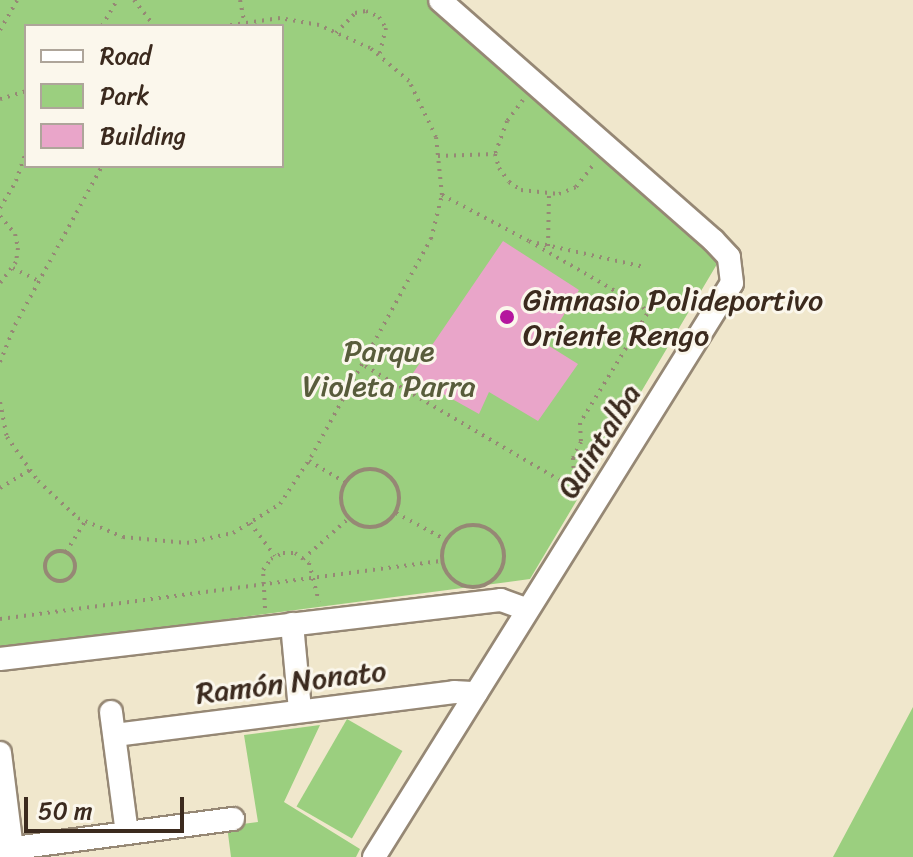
<!DOCTYPE html>
<meta charset="utf-8">
<style>
body{margin:0}
#map{position:relative;width:913px;height:857px;overflow:hidden;background:#f0e7cc;font-family:Sriracha,sans-serif}
div>[style]{position:absolute}
[style*='--x']{left:calc(var(--x)*1px);top:calc(var(--y)*1px);width:calc(var(--w)*1px);rotate:calc(var(--a)*1deg)}
.green>*{inset:0;background:#9bcf7f;transform-origin:0 0}
.building>*{inset:0;background:#e9a5c9}
.path>*{height:4px;margin-top:-2px;transform-origin:0;background:repeating-linear-gradient(90deg,#968875 0 2px,transparent 0 8px)}
.path>.ring{margin:-2px;padding:0;box-sizing:content-box;background:none;border:4px solid #968875;border-radius:50%}
.roads{filter:drop-shadow(2px 0 #968875) drop-shadow(-2px 0 #968875) drop-shadow(0 2px #968875) drop-shadow(0 -2px #968875)}
.minor>*{height:22px;margin:-11px;padding:0 11px;transform-origin:11px;border-radius:11px;background:#fff}
.dots>*{width:22px;height:22px;translate:-50% -50%;box-sizing:border-box;border:4px solid #fbf7ec;border-radius:50%}
span{translate:-50% -50%;white-space:nowrap;text-align:center;line-height:1.15;-webkit-text-stroke:6px #fbf7ec;paint-order:stroke}
.poi-label{font-size:30px;color:#3b2a1e}
.left{translate:0 -50%;text-align:left}
.park-label{font-size:30px;color:#585c3b}
.street-label{font-size:30px;color:#3b2a1e}
.legend{position:absolute;left:24px;top:24px;width:260px;height:144px;box-sizing:border-box;background:#fbf7ec;border:2px solid #aea59a;margin:0;padding:10px 14px;list-style:none;font-size:24px;color:#3b2a1e}
.legend li{display:flex;align-items:center;gap:16px;height:40px}
.legend b{width:40px;border:2px solid #aea59a}
.scale{position:absolute;left:24px;top:797px;width:160px;height:36px;box-sizing:border-box;border:4px solid #3b2a1e;border-top:0;padding-left:10px;font-size:24px;line-height:28px;white-space:nowrap;color:#3b2a1e;-webkit-text-stroke:6px #fbf7ec;paint-order:stroke}
</style>
<div id="map">
<div class="green">
<i style="clip-path:polygon(evenodd,0 0,435px 0,723px 254px,530px 579px,0 649px,0 0,26px 26px,282px 26px,282px 166px,26px 166px,26px 26px)"></i>
<i style="clip-path:polygon(913px 707px,913px 857px,833px 857px)"></i>
<i style="left:347px;top:719px;width:64px;height:101px;rotate:30deg"></i>
<i style="clip-path:polygon(320px 725px,284px 802px,360px 849px,356px 857px,231px 857px,227px 826px,258px 822px,244px 735px)"></i>
</div>
<div class="building">
<i style="clip-path:polygon(503px 241px,579px 290px,546px 344px,578px 364px,538px 421px,489px 392px,479px 414px,411px 376px)"></i>
</div>
<div class="path">
<i style="--x:134;--y:0;--w:33;--a:52"></i>
<i style="--x:240;--y:0;--w:21;--a:79"></i>
<i style="--x:102;--y:26;--w:30;--a:-60"></i>
<i style="--x:0;--y:30;--w:34;--a:-60"></i>
<i style="--x:336;--y:33;--w:28;--a:-46"></i>
<i style="--x:355;--y:13;--w:11;--a:-10"></i>
<i style="--x:366;--y:11;--w:14;--a:25"></i>
<i style="--x:379;--y:17;--w:13;--a:58"></i>
<i style="--x:386;--y:28;--w:29;--a:104"></i>
<i style="--x:0;--y:99;--w:27;--a:-17"></i>
<i style="--x:523;--y:100;--w:26;--a:127"></i>
<i style="--x:507;--y:121;--w:35;--a:110"></i>
<i style="--x:495;--y:154;--w:15;--a:74"></i>
<i style="--x:499;--y:168;--w:17;--a:54"></i>
<i style="--x:509;--y:182;--w:14;--a:34"></i>
<i style="--x:521;--y:190;--w:38;--a:6"></i>
<i style="--x:559;--y:194;--w:18;--a:-22"></i>
<i style="--x:576;--y:187;--w:31;--a:-52"></i>
<i style="--x:438;--y:156;--w:57;--a:-2"></i>
<i style="--x:442;--y:195;--w:98;--a:27.9"></i>
<i style="--x:0;--y:208;--w:31;--a:-59"></i>
<i style="--x:16;--y:181;--w:31;--a:-71"></i>
<i style="--x:0;--y:216;--w:23;--a:50"></i>
<i style="--x:15;--y:234;--w:14;--a:78"></i>
<i style="--x:18;--y:248;--w:14;--a:98"></i>
<i style="--x:16;--y:262;--w:26;--a:127"></i>
<i style="--x:529;--y:241;--w:132;--a:30.1"></i>
<i style="--x:643;--y:307;--w:8;--a:60"></i>
<i style="--x:647;--y:314;--w:128;--a:121.6"></i>
<i style="--x:580;--y:423;--w:19;--a:87"></i>
<i style="--x:581;--y:442;--w:18;--a:117"></i>
<i style="--x:573;--y:458;--w:17;--a:87"></i>
<i style="--x:574;--y:475;--w:12;--a:132"></i>
<i style="--x:537;--y:243;--w:110;--a:12.6"></i>
<i style="--x:548;--y:246;--w:52;--a:-88.9"></i>
<i style="--x:13;--y:268;--w:29;--a:27"></i>
<i style="--x:0;--y:362;--w:40;--a:-68"></i>
<i style="--x:15;--y:325;--w:181;--a:-61.3"></i>
<i style="--x:365;--y:366;--w:247;--a:30.4"></i>
<i style="--x:0;--y:402;--w:36;--a:79"></i>
<i style="--x:7;--y:437;--w:54;--a:54.8"></i>
<i style="--x:38;--y:481;--w:54;--a:42.8"></i>
<i style="--x:78;--y:518;--w:49;--a:22.9"></i>
<i style="--x:123;--y:537;--w:64;--a:5.4"></i>
<i style="--x:187;--y:543;--w:47;--a:-12.3"></i>
<i style="--x:233;--y:533;--w:55;--a:-31.7"></i>
<i style="--x:280;--y:504;--w:56;--a:-56.6"></i>
<i style="--x:311;--y:457;--w:249;--a:-61.2"></i>
<i style="--x:431;--y:239;--w:45;--a:-76"></i>
<i style="--x:442;--y:195;--w:58;--a:-95.9"></i>
<i style="--x:436;--y:137;--w:62;--a:-115.7"></i>
<i style="--x:409;--y:81;--w:51;--a:-139.8"></i>
<i style="--x:370;--y:48;--w:56;--a:-155.7"></i>
<i style="--x:319;--y:25;--w:40;--a:-170"></i>
<i style="--x:280;--y:18;--w:56;--a:171.7"></i>
<i style="--x:309;--y:461;--w:42;--a:30.3"></i>
<i class="ring" style="left:341px;top:469px;width:54px;height:54px"></i>
<i style="--x:0;--y:488;--w:35;--a:-31"></i>
<i style="--x:396;--y:513;--w:57;--a:28.4"></i>
<i style="--x:250;--y:523;--w:41;--a:52.9"></i>
<i class="ring" style="left:442px;top:525px;width:58px;height:58px"></i>
<i class="ring" style="left:45px;top:551px;width:26px;height:26px"></i>
<i style="--x:66;--y:552;--w:36;--a:-58"></i>
<i style="--x:303;--y:559;--w:62;--a:-41.7"></i>
<i style="--x:265;--y:608;--w:38;--a:-93"></i>
<i style="--x:263;--y:570;--w:14;--a:-54"></i>
<i style="--x:271;--y:559;--w:13;--a:-27"></i>
<i style="--x:283;--y:553;--w:12;--a:0"></i>
<i style="--x:295;--y:553;--w:17;--a:36"></i>
<i style="--x:309;--y:563;--w:40;--a:75.6"></i>
<i style="--x:0;--y:619;--w:446;--a:-7.5"></i>
</div>
<div class="roads">
<div class="minor">
<i style="--x:292;--y:624;--w:86;--a:84.7"></i>
<i style="--x:0;--y:659;--w:504;--a:-6.72"></i>
<i style="--x:501;--y:600;--w:27;--a:20"></i>
<i style="--x:111;--y:712;--w:122;--a:82.5"></i>
<i style="--x:115;--y:735;--w:342;--a:-7.2"></i>
<i style="--x:454;--y:692;--w:22;--a:3"></i>
<i style="--x:0;--y:753;--w:105;--a:82.9"></i>
<i style="--x:0;--y:850;--w:235;--a:-7.6"></i>
<i style="--x:374;--y:857;--w:676;--a:-58.05"></i>
<i style="--x:732;--y:283;--w:26;--a:-97"></i>
<i style="--x:729;--y:257;--w:23;--a:-133"></i>
<i style="--x:713;--y:240;--w:363;--a:-138.7"></i>
</div>
</div>
<div class="dots">
<i style="left:507px;top:317px;background:#b5179e"></i>
</div>
<div class="poi-label">
<span class="left" style="left:523px;top:317px">Gimnasio Polideportivo<br>Oriente Rengo</span>
</div>
<div class="park-label">
<span style="left:389px;top:368px">Parque<br>Violeta Parra</span>
</div>
<div class="street-label">
<span style="left:599px;top:441px;rotate:-58deg">Quintalba</span>
<span style="left:291px;top:682px;rotate:-7deg">Ramón Nonato</span>
</div>
<ul class="legend">
<li><b style="height:10px;background:#fff"></b>Road</li>
<li><b style="height:22px;background:#9bcf7f"></b>Park</li>
<li><b style="height:22px;background:#e9a5c9"></b>Building</li>
</ul>
<div class="scale">50 m</div>
</div>
